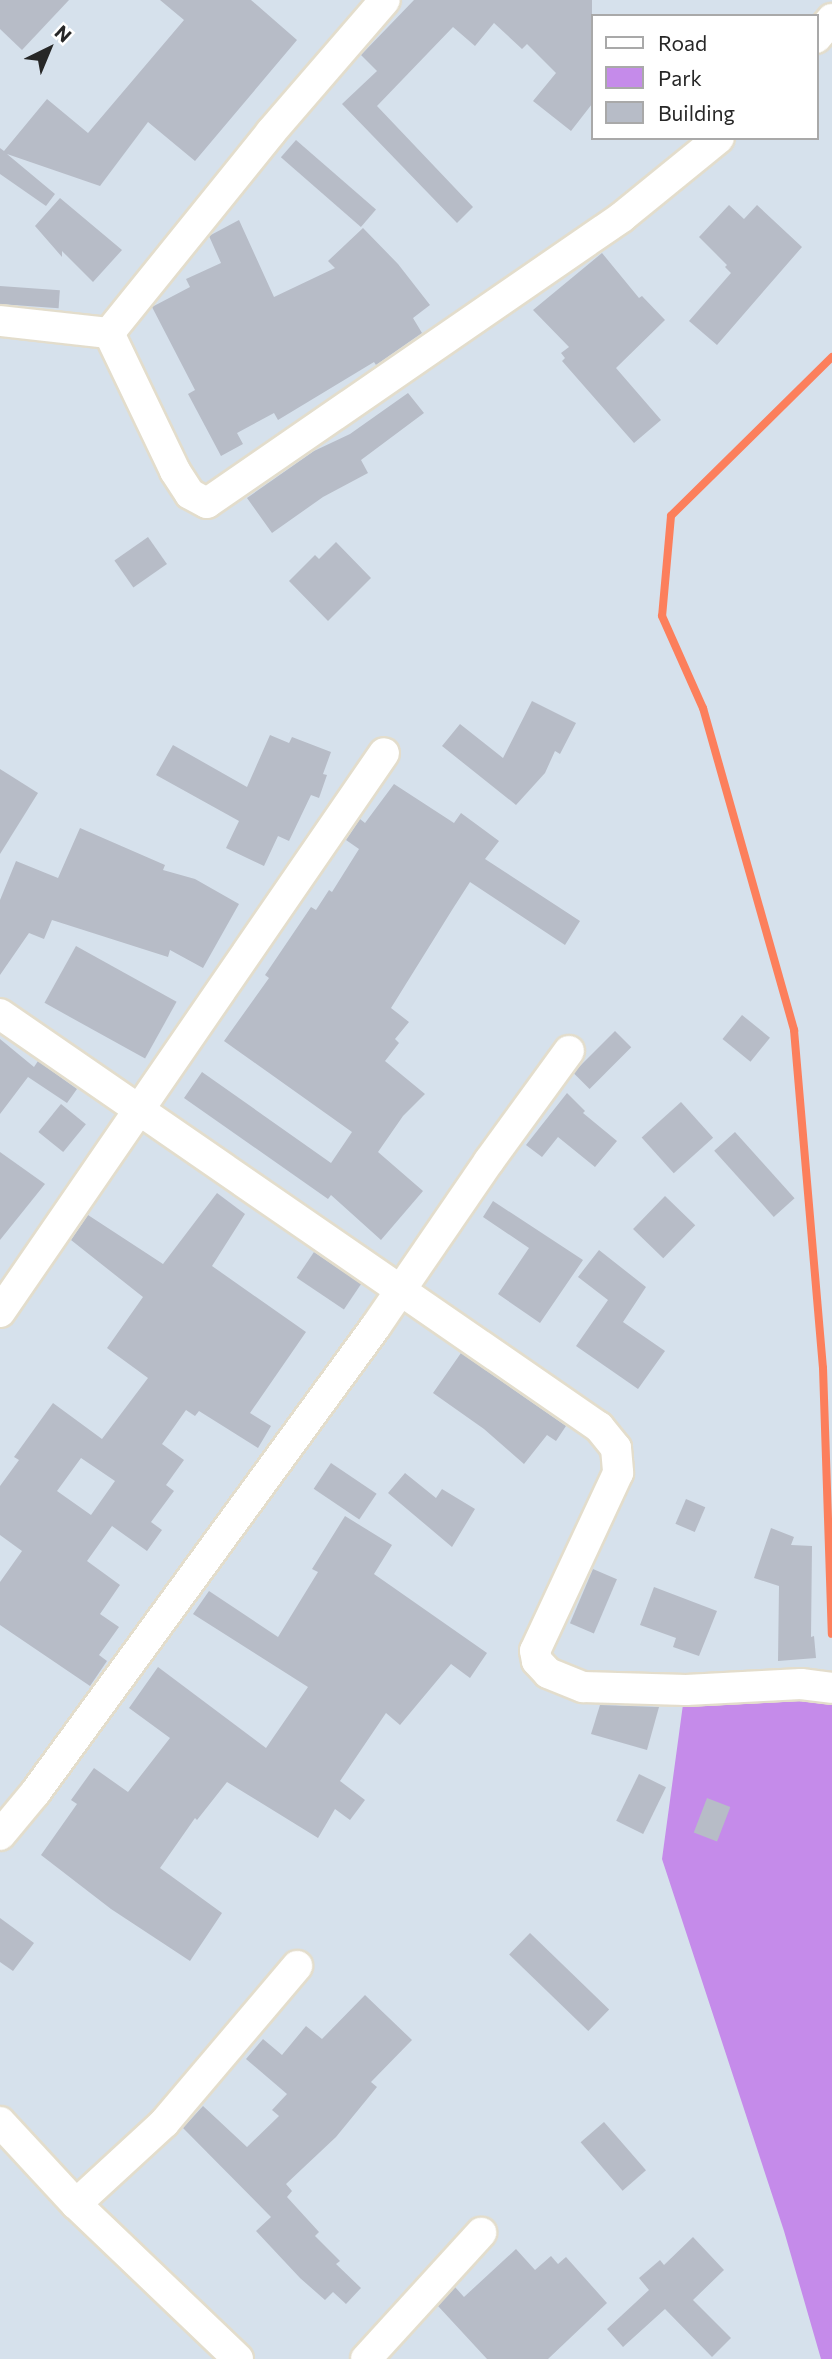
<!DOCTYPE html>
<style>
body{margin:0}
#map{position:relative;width:832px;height:2359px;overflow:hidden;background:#d6e1ec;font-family:Commissioner,sans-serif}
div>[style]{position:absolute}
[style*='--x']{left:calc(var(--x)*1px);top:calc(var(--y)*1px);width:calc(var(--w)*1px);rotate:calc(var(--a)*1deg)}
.green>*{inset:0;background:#c58bea}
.stream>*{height:8px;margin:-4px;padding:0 4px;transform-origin:4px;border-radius:4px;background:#fc7f5c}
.building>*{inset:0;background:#b7bcc7;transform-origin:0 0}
.roads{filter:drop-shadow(2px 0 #e3ddcc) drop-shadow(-2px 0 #e3ddcc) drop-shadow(0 2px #e3ddcc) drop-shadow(0 -2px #e3ddcc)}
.minor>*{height:30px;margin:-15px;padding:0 15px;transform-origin:15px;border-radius:15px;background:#fff}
span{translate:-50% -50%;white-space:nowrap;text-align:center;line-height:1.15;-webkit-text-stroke:7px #fff;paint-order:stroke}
.legend{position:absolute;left:591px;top:14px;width:228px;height:126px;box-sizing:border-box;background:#fff;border:2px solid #a9a9a9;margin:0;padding:9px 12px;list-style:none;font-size:21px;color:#272727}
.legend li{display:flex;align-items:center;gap:14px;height:35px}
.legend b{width:35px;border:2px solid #a9a9a9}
.north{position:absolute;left:14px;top:14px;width:70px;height:70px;-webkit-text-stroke:5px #fff;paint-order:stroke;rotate:43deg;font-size:19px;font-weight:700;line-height:28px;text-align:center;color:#272727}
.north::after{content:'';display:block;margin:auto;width:24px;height:32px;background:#272727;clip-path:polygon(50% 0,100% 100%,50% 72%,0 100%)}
</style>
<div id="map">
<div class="green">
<i style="clip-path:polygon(832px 1684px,832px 2359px,821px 2359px,784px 2231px,662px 1859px,684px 1697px)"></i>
</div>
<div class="stream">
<i style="--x:832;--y:357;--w:226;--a:135.4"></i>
<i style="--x:671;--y:516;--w:100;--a:95.1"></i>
<i style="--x:662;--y:616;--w:101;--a:66"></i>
<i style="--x:703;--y:708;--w:335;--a:74.2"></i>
<i style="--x:794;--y:1030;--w:339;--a:85.1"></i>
<i style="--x:823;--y:1368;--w:266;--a:88.1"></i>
</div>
<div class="building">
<i style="clip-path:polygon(0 0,69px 0,22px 50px,0 29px)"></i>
<i style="clip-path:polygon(160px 0,251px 0,297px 40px,195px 161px,148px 122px,100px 186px,7px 154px,55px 194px,46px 206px,0 174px,0 148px,4px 151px,47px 99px,88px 133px,184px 20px)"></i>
<i style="clip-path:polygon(414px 0,592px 0,592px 104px,571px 131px,533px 101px,556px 73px,527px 44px,522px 49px,494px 23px,475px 46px,453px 27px,377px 106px,473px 207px,457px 223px,342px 104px,377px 71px,361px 55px)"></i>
<i style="left:296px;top:140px;width:106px;height:23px;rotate:41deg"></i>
<i style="clip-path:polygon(60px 198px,122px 250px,93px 282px,62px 251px,62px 257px,35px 226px)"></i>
<i style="clip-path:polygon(729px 205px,744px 219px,757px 205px,802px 247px,717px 345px,689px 321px,731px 273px,725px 267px,727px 265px,699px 237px)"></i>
<i style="clip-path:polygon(239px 220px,274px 297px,335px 268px,328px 261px,363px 228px,398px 264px,430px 305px,413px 318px,422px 333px,376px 365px,374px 362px,278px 420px,274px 413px,237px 433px,243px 444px,221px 456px,188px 394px,195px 390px,152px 307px,190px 287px,186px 279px,221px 263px,209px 236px)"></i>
<i style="clip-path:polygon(602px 253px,639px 298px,642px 296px,665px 320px,616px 368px,661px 420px,634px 443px,562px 361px,565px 358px,561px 353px,569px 347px,533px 310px)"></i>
<i style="left:0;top:286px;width:60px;height:18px;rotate:4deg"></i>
<i style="clip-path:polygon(408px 393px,424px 413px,361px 460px,368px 473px,323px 497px,272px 533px,247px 498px,314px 451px,350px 434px)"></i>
<i style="left:148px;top:537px;width:33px;height:41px;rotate:55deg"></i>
<i style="clip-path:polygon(336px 542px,371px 578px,328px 621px,289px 581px,315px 555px,319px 559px)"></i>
<i style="clip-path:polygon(532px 701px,576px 723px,560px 754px,555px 751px,545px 773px,516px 805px,442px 746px,460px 724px,503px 758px)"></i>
<i style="clip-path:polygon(270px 735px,289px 743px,292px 737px,331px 752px,323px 774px,327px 775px,319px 798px,311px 795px,289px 841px,278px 836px,264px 866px,226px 848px,239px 821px,156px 775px,173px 745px,247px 787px)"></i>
<i style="clip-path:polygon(0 769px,38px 793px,0 854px)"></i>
<i style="clip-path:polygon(394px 784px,454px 823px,461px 813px,499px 841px,485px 859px,580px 921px,565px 945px,470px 882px,452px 910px,391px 1008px,409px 1022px,395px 1039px,399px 1043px,385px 1061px,425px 1094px,403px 1116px,378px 1152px,423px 1191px,381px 1240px,331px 1195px,328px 1199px,184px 1098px,202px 1072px,331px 1163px,352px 1132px,224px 1041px,269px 978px,265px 975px,311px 907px,316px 910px,329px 890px,332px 892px,359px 849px,346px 840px,360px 819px,365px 823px)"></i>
<i style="clip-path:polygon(80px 828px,165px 865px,163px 870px,195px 879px,239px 904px,203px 968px,170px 950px,168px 957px,52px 920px,44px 939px,29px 933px,0 975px,0 900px,16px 861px,58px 878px)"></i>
<i style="left:76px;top:946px;width:115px;height:65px;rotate:29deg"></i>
<i style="left:742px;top:1015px;width:36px;height:31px;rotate:39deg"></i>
<i style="left:615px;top:1031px;width:23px;height:59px;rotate:45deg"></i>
<i style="clip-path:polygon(0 1039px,34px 1067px,38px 1061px,77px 1089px,67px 1103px,28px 1077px,0 1114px)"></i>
<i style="clip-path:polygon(567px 1093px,585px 1111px,583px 1113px,617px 1141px,595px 1167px,558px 1137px,542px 1157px,526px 1145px)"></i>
<i style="left:681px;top:1102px;width:48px;height:53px;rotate:48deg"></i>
<i style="left:61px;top:1104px;width:32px;height:36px;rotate:39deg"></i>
<i style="left:735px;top:1132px;width:89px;height:28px;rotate:48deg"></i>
<i style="clip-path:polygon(0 1152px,45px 1184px,0 1240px)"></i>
<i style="clip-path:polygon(evenodd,217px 1193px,245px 1214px,212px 1266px,306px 1332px,250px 1413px,271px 1426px,258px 1448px,199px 1411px,195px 1416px,186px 1410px,162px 1444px,184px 1460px,166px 1485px,174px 1491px,151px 1522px,162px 1530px,147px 1551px,112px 1526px,87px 1561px,120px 1585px,100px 1614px,119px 1627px,99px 1655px,107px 1661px,90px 1686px,0 1625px,0 1582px,22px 1551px,0 1535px,0 1486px,19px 1460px,14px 1457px,53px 1403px,102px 1439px,148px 1378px,107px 1348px,143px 1297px,71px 1240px,88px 1215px,163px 1264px,217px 1193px,81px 1458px,115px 1481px,91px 1515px,57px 1491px,81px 1458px)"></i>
<i style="left:665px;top:1196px;width:42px;height:46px;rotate:44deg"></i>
<i style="clip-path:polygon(493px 1201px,583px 1260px,540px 1323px,498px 1294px,529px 1248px,483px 1217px)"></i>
<i style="clip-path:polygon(599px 1250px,646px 1287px,623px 1322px,665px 1351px,638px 1389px,576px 1346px,608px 1300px,578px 1277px)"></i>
<i style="left:314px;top:1252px;width:57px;height:31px;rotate:34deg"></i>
<i style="clip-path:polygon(461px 1353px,566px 1426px,556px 1441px,547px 1435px,524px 1464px,484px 1429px,433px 1393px)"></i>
<i style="left:331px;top:1463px;width:55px;height:31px;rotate:34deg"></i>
<i style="clip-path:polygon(405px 1473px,436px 1498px,442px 1489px,475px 1509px,452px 1547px,388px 1493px)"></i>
<i style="left:686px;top:1499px;width:21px;height:27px;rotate:23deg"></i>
<i style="clip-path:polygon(345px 1516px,392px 1545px,374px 1574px,487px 1653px,470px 1678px,451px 1664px,400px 1725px,386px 1713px,340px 1781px,365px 1800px,350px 1820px,335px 1809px,318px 1838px,227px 1782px,197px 1820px,195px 1818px,160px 1868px,222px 1913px,190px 1961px,111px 1909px,41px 1855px,77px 1804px,71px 1800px,94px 1768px,128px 1792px,170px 1738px,129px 1708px,158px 1667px,266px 1748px,308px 1687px,193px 1614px,209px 1591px,278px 1637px,318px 1572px,312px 1569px)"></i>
<i style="clip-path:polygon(771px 1528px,794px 1537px,791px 1545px,812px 1546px,811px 1637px,814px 1636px,816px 1658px,778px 1661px,779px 1586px,754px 1578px)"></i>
<i style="left:593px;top:1569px;width:26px;height:59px;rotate:23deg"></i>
<i style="clip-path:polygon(654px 1587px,717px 1611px,699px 1656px,673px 1647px,676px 1638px,640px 1625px)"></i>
<i style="clip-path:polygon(600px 1705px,659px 1707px,647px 1750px,591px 1734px)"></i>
<i style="left:639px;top:1774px;width:30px;height:52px;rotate:26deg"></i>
<i style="left:707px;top:1798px;width:25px;height:37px;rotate:21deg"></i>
<i style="clip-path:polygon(0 1918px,34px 1943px,13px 1971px,0 1962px)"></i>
<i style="left:530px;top:1933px;width:110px;height:30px;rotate:44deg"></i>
<i style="clip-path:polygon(365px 1995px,412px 2040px,371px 2082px,377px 2087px,336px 2137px,286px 2184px,292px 2191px,287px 2197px,319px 2232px,315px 2236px,340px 2261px,336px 2264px,361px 2288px,346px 2304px,333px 2292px,325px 2300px,300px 2278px,256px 2231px,271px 2217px,183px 2128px,203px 2106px,247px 2147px,279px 2116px,272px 2110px,287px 2094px,246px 2059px,263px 2039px,282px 2055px,306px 2026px,322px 2039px)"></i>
<i style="left:604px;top:2122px;width:64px;height:31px;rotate:49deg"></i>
<i style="clip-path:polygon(693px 2237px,724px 2270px,693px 2300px,731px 2338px,712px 2357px,665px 2309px,623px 2347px,607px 2329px,649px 2290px,639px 2278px,660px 2260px,664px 2265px)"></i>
<i style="clip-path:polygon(516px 2249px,535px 2270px,551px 2256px,558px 2264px,566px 2257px,607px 2303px,548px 2359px,487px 2359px,438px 2306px,455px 2287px,464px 2297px)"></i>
</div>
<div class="roads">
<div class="minor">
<i style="--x:816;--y:38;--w:25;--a:-50"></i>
<i style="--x:0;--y:321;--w:110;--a:6.3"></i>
<i style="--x:109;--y:333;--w:258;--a:-51.1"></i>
<i style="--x:271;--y:132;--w:174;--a:-49.2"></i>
<i style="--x:109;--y:333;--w:153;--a:64.4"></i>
<i style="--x:175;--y:471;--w:27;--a:57"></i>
<i style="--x:190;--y:494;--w:19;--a:28"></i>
<i style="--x:207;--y:503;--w:504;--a:-34.57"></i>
<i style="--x:622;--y:217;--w:125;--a:-39.2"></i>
<i style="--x:0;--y:1014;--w:728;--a:34.59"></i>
<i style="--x:599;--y:1427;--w:27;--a:51"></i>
<i style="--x:616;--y:1448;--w:25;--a:85"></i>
<i style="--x:618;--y:1473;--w:196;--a:115"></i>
<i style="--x:535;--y:1651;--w:10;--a:79"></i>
<i style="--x:537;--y:1661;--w:16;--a:47"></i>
<i style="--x:548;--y:1673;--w:38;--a:22"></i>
<i style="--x:583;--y:1687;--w:103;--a:1.7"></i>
<i style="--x:686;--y:1690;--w:115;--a:-3"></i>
<i style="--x:801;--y:1684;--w:31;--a:7"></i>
<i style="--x:0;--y:1312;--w:678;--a:-55.51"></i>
<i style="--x:0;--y:1835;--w:55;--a:-50.2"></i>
<i style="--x:35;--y:1793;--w:578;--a:-53.86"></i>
<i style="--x:376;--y:1326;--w:200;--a:-55.6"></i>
<i style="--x:489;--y:1161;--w:136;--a:-54"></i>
<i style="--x:0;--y:2122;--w:112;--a:47.2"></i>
<i style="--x:76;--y:2204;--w:224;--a:43.7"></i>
<i style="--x:76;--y:2204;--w:120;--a:-42.6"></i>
<i style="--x:164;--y:2123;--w:206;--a:-49.7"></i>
<i style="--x:366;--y:2359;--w:171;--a:-47.6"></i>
</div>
</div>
<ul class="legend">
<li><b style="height:9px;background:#fff"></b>Road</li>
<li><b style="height:19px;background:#c58bea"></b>Park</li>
<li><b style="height:19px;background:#b7bcc7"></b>Building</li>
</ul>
<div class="north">N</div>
</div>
